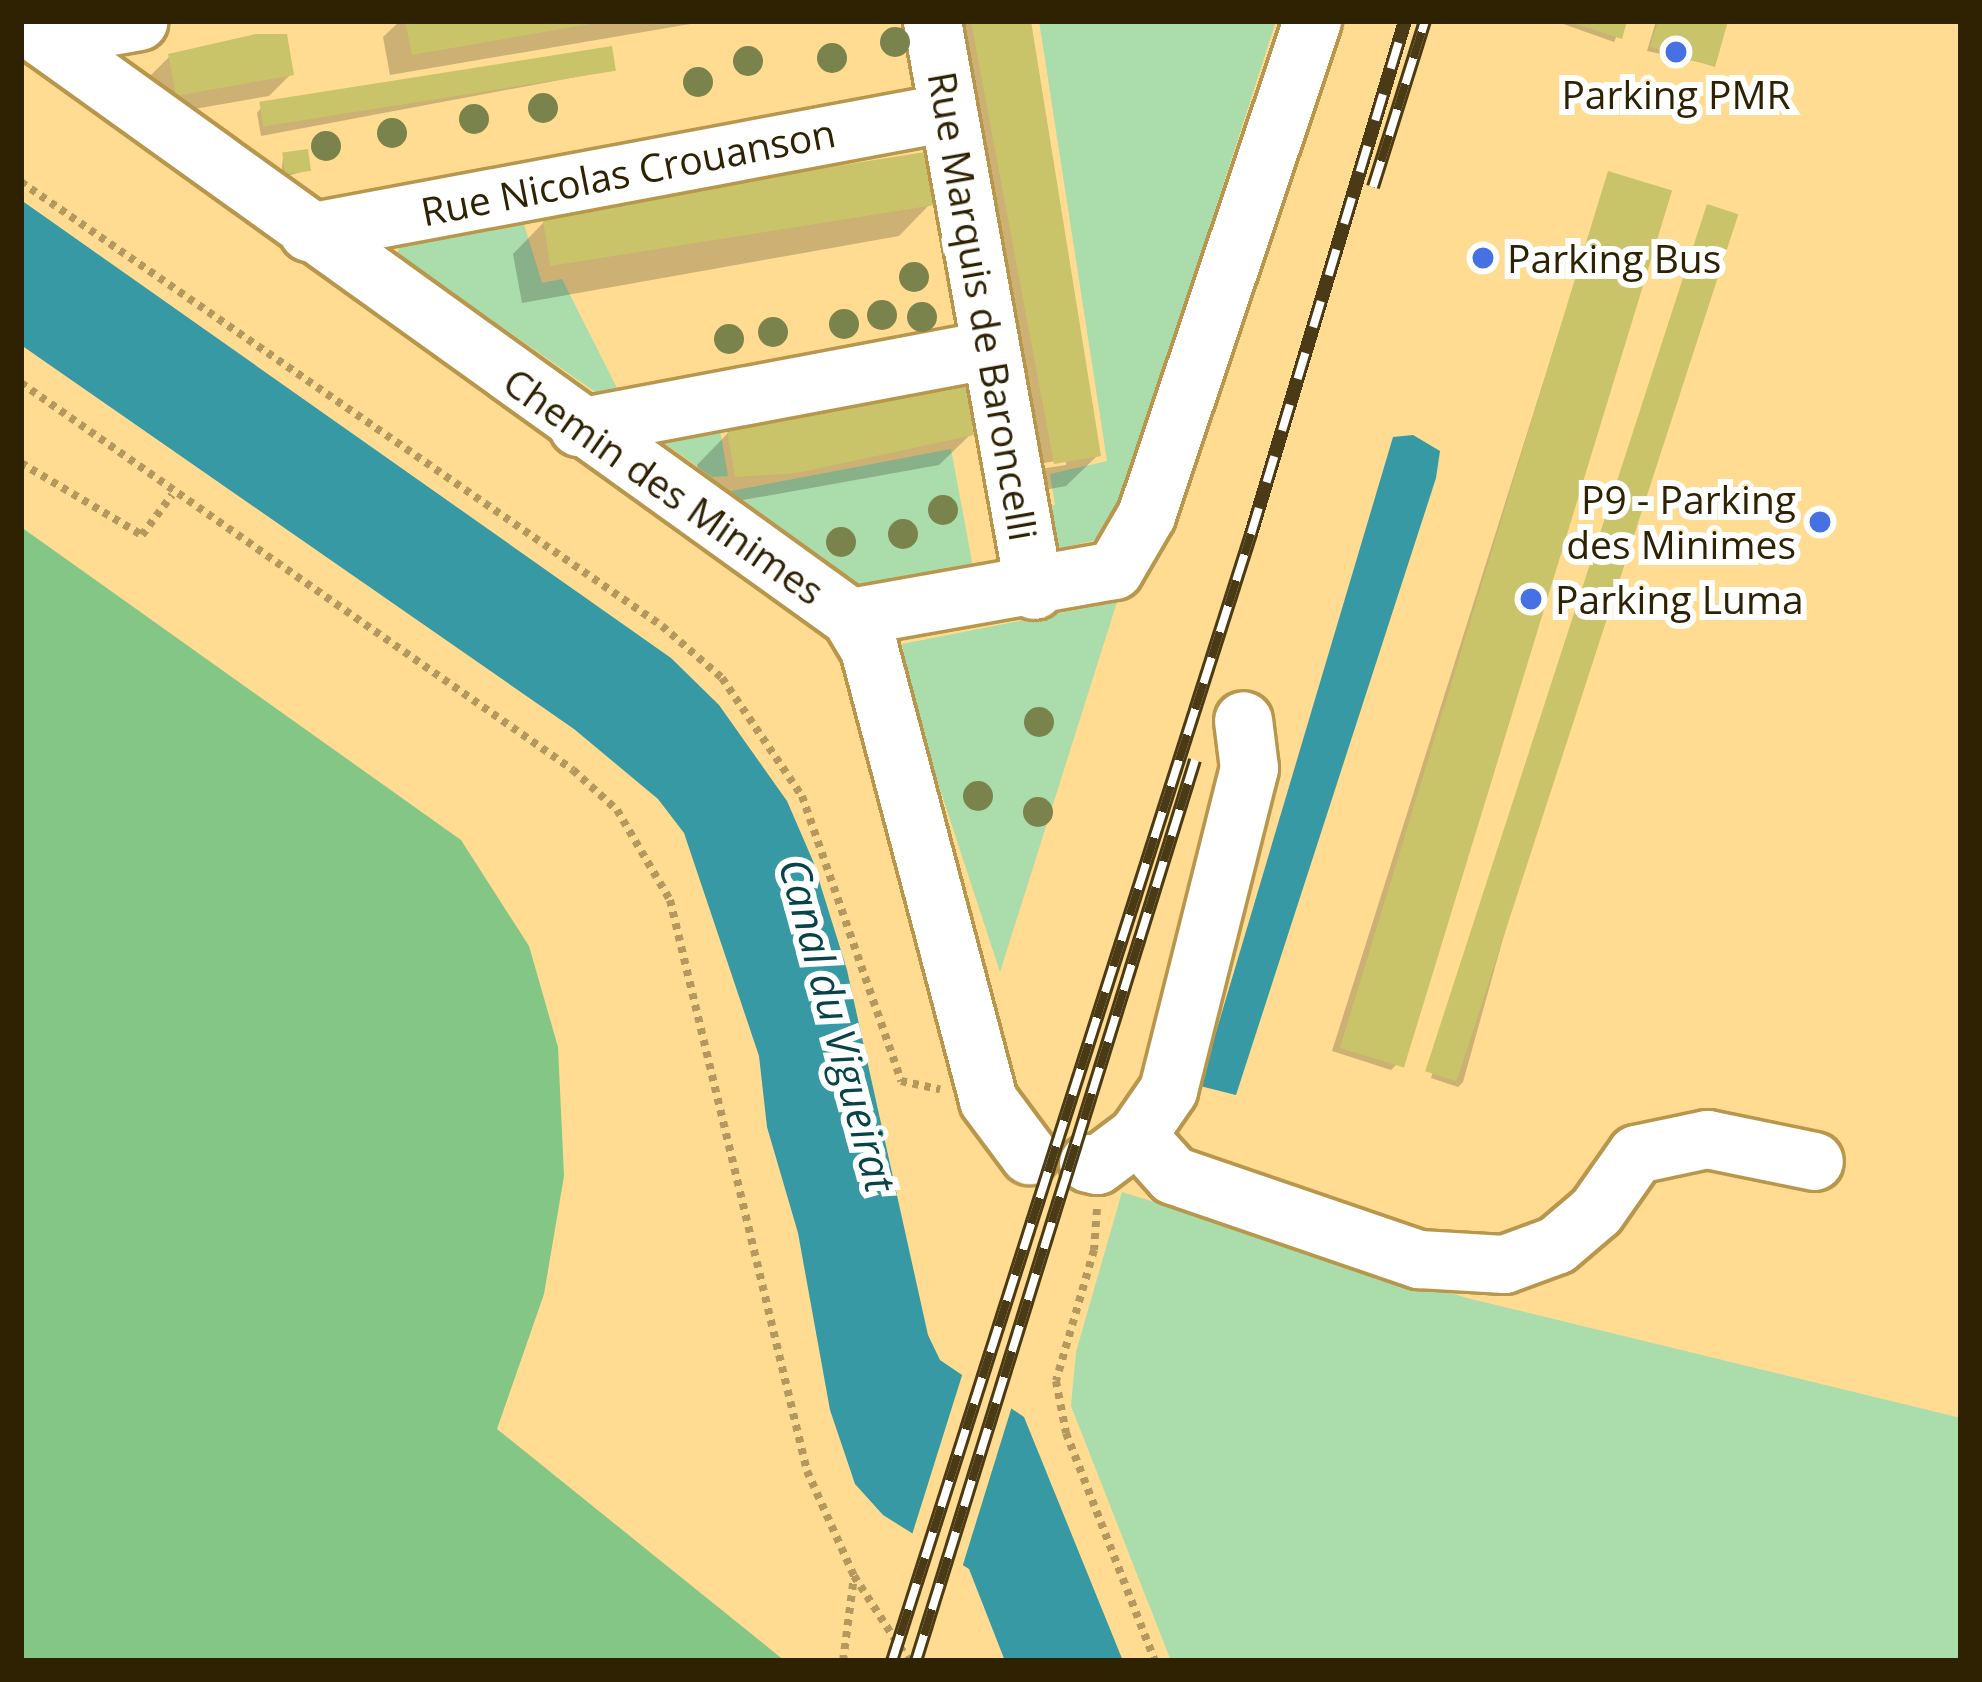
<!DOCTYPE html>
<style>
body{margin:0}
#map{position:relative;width:1982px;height:1682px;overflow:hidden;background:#ffdc91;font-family:"Open Sans",sans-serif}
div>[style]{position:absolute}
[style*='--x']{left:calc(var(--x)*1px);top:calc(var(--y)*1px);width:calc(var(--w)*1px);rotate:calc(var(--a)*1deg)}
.green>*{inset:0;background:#abdcac}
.forest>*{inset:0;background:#84c686}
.water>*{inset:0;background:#3799a3}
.pier>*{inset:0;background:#ffdc91}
.shadow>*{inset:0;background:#0003}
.building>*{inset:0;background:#c9c369;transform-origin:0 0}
.path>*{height:8px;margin-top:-4px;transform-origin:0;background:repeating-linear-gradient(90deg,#b4995e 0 6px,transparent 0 12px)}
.roads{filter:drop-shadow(3px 0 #b8974d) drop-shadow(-3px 0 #b8974d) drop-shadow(0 3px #b8974d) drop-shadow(0 -3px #b8974d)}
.minor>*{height:57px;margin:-28.5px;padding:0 28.5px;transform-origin:28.5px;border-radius:28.5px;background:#fff}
.rail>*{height:14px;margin-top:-7px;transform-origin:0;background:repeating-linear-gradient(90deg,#fff 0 27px,#4a3a15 0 54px);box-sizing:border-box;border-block:3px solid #4a3a15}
.trees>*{width:30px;height:30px;margin:-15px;border-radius:50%;background:#79834b}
.dots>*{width:33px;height:33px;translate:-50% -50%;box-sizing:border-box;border:6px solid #fff;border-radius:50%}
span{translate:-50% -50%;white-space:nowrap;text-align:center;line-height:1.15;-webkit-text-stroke:12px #fff;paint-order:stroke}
.poi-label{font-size:39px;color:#2f2203}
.left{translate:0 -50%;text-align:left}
.right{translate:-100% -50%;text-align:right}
.street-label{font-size:39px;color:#2f2203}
.water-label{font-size:42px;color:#074349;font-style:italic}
.frame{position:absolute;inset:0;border:24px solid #2f2203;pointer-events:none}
</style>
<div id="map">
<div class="green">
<i style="clip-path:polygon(1039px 21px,1276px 21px,1114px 524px,1093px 541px,1038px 553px,1033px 510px,1055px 505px,1050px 474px,1107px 461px)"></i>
<i style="clip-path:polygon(520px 211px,542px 283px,562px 279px,617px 388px,601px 396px,397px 254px,406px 228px)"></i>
<i style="clip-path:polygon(718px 418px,728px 476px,712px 477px,657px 438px)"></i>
<i style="clip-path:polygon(951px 449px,973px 567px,849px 588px,731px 491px)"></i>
<i style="clip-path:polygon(1117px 602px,1000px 972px,916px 716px,902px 644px)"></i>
<i style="clip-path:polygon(1122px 1192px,1467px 1298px,1961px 1418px,1961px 1661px,1171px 1661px,1071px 1406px,1076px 1352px)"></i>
</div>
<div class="forest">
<i style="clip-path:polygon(21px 527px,461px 840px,529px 946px,558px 1047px,564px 1176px,544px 1294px,497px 1429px,785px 1661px,21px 1661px)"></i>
</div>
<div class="water">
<i style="clip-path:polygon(21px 200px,671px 658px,719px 705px,787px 801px,813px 861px,847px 970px,928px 1335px,940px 1360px,1024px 1417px,1123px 1661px,1005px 1661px,969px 1569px,883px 1515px,855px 1484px,830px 1410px,798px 1233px,767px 1127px,759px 1056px,684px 833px,658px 799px,574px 729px,21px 345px)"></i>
<i style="clip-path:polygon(1413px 435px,1440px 451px,1436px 478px,1236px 1095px,1200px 1086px,1393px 437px)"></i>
</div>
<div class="pier">
<i style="clip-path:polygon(964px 1369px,1013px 1403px,961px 1571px,911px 1538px)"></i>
</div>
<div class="shadow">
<i style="clip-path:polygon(400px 21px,708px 21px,390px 75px,383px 37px)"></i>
<i style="clip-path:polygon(evenodd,939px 21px,1028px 21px,1098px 455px,1066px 486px,1023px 494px,939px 21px,1066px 459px,1066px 465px,1040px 469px,1039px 464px,1066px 459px)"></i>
<i style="clip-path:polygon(1555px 21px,1624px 21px,1614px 42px)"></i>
<i style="clip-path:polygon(1656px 21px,1725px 21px,1712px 65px,1647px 51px)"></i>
<i style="clip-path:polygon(169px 57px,291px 74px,269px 96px,154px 116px,147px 79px)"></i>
<i style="clip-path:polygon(613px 70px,261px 136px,257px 113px,261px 108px)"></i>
<i style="clip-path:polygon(283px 157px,308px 170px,281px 178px)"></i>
<i style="clip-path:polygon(1609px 174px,1396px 1065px,1391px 1070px,1332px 1051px)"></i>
<i style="clip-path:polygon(930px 204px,899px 236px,522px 303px,513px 254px,544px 222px)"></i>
<i style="clip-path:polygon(1707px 207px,1463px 1082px,1458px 1087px,1431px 1078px)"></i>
<i style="clip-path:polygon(728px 433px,971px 434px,939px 465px,704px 507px,697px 465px)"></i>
</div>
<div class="building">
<i style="clip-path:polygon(405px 21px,596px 21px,596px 23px,412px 55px)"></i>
<i style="clip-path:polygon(1031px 21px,1101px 456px,1054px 464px,971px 22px)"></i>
<i style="clip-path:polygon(1567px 21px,1627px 21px,1622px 39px)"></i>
<i style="clip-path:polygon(1658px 21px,1728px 21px,1715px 67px,1650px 47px)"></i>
<i style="clip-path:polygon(256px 34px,287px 34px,294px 75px,176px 96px,168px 54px)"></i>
<i style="left:612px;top:46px;width:25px;height:357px;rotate:81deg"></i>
<i style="left:308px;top:149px;width:22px;height:26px;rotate:82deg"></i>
<i style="left:925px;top:152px;width:54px;height:388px;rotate:81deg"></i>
<i style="left:1608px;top:171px;width:67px;height:917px;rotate:17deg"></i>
<i style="left:1707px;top:204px;width:33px;height:912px;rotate:18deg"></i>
<i style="clip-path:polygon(966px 387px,974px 435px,797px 473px,735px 477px,727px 430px)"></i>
</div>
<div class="path">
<i style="--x:21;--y:182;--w:780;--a:34.71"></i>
<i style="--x:662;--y:626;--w:79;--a:40.9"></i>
<i style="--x:722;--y:678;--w:143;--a:55.9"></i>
<i style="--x:802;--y:796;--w:302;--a:70.8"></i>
<i style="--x:901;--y:1081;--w:40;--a:12"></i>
<i style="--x:21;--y:383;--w:674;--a:35.03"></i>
<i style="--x:573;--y:770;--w:59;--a:42.3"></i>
<i style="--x:617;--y:810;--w:104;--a:59.5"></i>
<i style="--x:670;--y:900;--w:587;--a:76.51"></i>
<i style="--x:807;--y:1471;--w:115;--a:65.9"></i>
<i style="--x:854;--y:1576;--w:101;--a:57.1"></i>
<i style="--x:21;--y:463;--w:141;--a:30.8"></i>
<i style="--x:142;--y:535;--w:50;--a:-53.1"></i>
<i style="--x:1097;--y:1209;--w:41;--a:94.2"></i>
<i style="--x:1094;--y:1250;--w:136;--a:106.2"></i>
<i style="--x:1056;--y:1381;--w:53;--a:79.1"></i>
<i style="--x:1066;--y:1433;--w:245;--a:68.7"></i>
<i style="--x:843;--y:1661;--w:86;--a:-82.6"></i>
</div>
<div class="roads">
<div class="minor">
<i style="--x:932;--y:21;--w:578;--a:79.84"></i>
<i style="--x:21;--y:22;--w:1020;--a:35.67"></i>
<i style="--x:850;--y:617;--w:268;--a:-10.1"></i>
<i style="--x:1114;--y:570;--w:64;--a:-59.8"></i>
<i style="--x:1146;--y:515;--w:521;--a:-71.43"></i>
<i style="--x:43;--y:38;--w:97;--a:-10"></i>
<i style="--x:308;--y:232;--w:651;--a:-10.62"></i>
<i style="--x:578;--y:427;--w:418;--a:-10.7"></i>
<i style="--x:850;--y:617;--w:37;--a:59"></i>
<i style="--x:869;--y:649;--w:466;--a:75.2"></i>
<i style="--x:988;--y:1100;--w:69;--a:53.3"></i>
<i style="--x:1137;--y:1135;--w:54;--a:48"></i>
<i style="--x:1173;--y:1175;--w:260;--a:18.9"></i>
<i style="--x:1419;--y:1259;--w:85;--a:3.4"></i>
<i style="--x:1504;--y:1264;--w:55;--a:-20.1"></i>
<i style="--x:1556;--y:1245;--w:52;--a:-40.4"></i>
<i style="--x:1596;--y:1211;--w:70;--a:-54.9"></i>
<i style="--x:1636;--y:1154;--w:73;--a:-11.9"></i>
<i style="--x:1707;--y:1139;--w:109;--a:11.6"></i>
<i style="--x:1088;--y:1163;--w:9;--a:13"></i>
<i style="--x:1097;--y:1165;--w:50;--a:-36.9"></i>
<i style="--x:1137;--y:1135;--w:55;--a:-55.4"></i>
<i style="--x:1168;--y:1090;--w:332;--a:-75.9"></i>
<i style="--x:1249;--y:768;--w:48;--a:-97.1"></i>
</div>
</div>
<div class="rail">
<i style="--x:1373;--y:187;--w:174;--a:-72.6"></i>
<i style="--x:892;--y:1661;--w:1183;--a:-72.33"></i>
<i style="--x:1251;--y:534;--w:536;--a:-73.29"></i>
<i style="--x:916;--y:1661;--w:943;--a:-72.79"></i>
</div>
<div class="trees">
<i style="left:895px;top:42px"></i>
<i style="left:832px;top:58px"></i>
<i style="left:748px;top:61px"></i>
<i style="left:698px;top:82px"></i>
<i style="left:543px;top:108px"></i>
<i style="left:474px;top:119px"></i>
<i style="left:392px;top:133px"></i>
<i style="left:326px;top:146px"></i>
<i style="left:914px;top:277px"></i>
<i style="left:882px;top:315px"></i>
<i style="left:922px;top:317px"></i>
<i style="left:844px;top:324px"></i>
<i style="left:773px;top:332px"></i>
<i style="left:729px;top:339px"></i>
<i style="left:943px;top:510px"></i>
<i style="left:903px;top:534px"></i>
<i style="left:841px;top:542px"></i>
<i style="left:1039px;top:722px"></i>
<i style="left:978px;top:796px"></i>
<i style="left:1038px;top:812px"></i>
</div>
<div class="dots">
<i style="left:1676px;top:52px;background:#4571e3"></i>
<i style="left:1483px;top:258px;background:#4571e3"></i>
<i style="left:1820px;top:522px;background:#4571e3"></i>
<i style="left:1531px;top:599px;background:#4571e3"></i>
</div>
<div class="poi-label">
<span style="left:1676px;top:94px">Parking PMR</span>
<span class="left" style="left:1507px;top:258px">Parking Bus</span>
<span class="right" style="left:1796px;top:522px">P9 - Parking<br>des Minimes</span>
<span class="left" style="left:1555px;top:599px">Parking Luma</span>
</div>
<div class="street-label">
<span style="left:628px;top:172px;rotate:-11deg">Rue Nicolas Crouanson</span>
<span style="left:983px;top:306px;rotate:80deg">Rue Marquis de Baroncelli</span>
<span style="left:664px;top:486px;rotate:35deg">Chemin des Minimes</span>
</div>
<div class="water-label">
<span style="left:838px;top:1025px;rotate:75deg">Canal du Vigueirat</span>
</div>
<div class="frame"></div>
</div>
